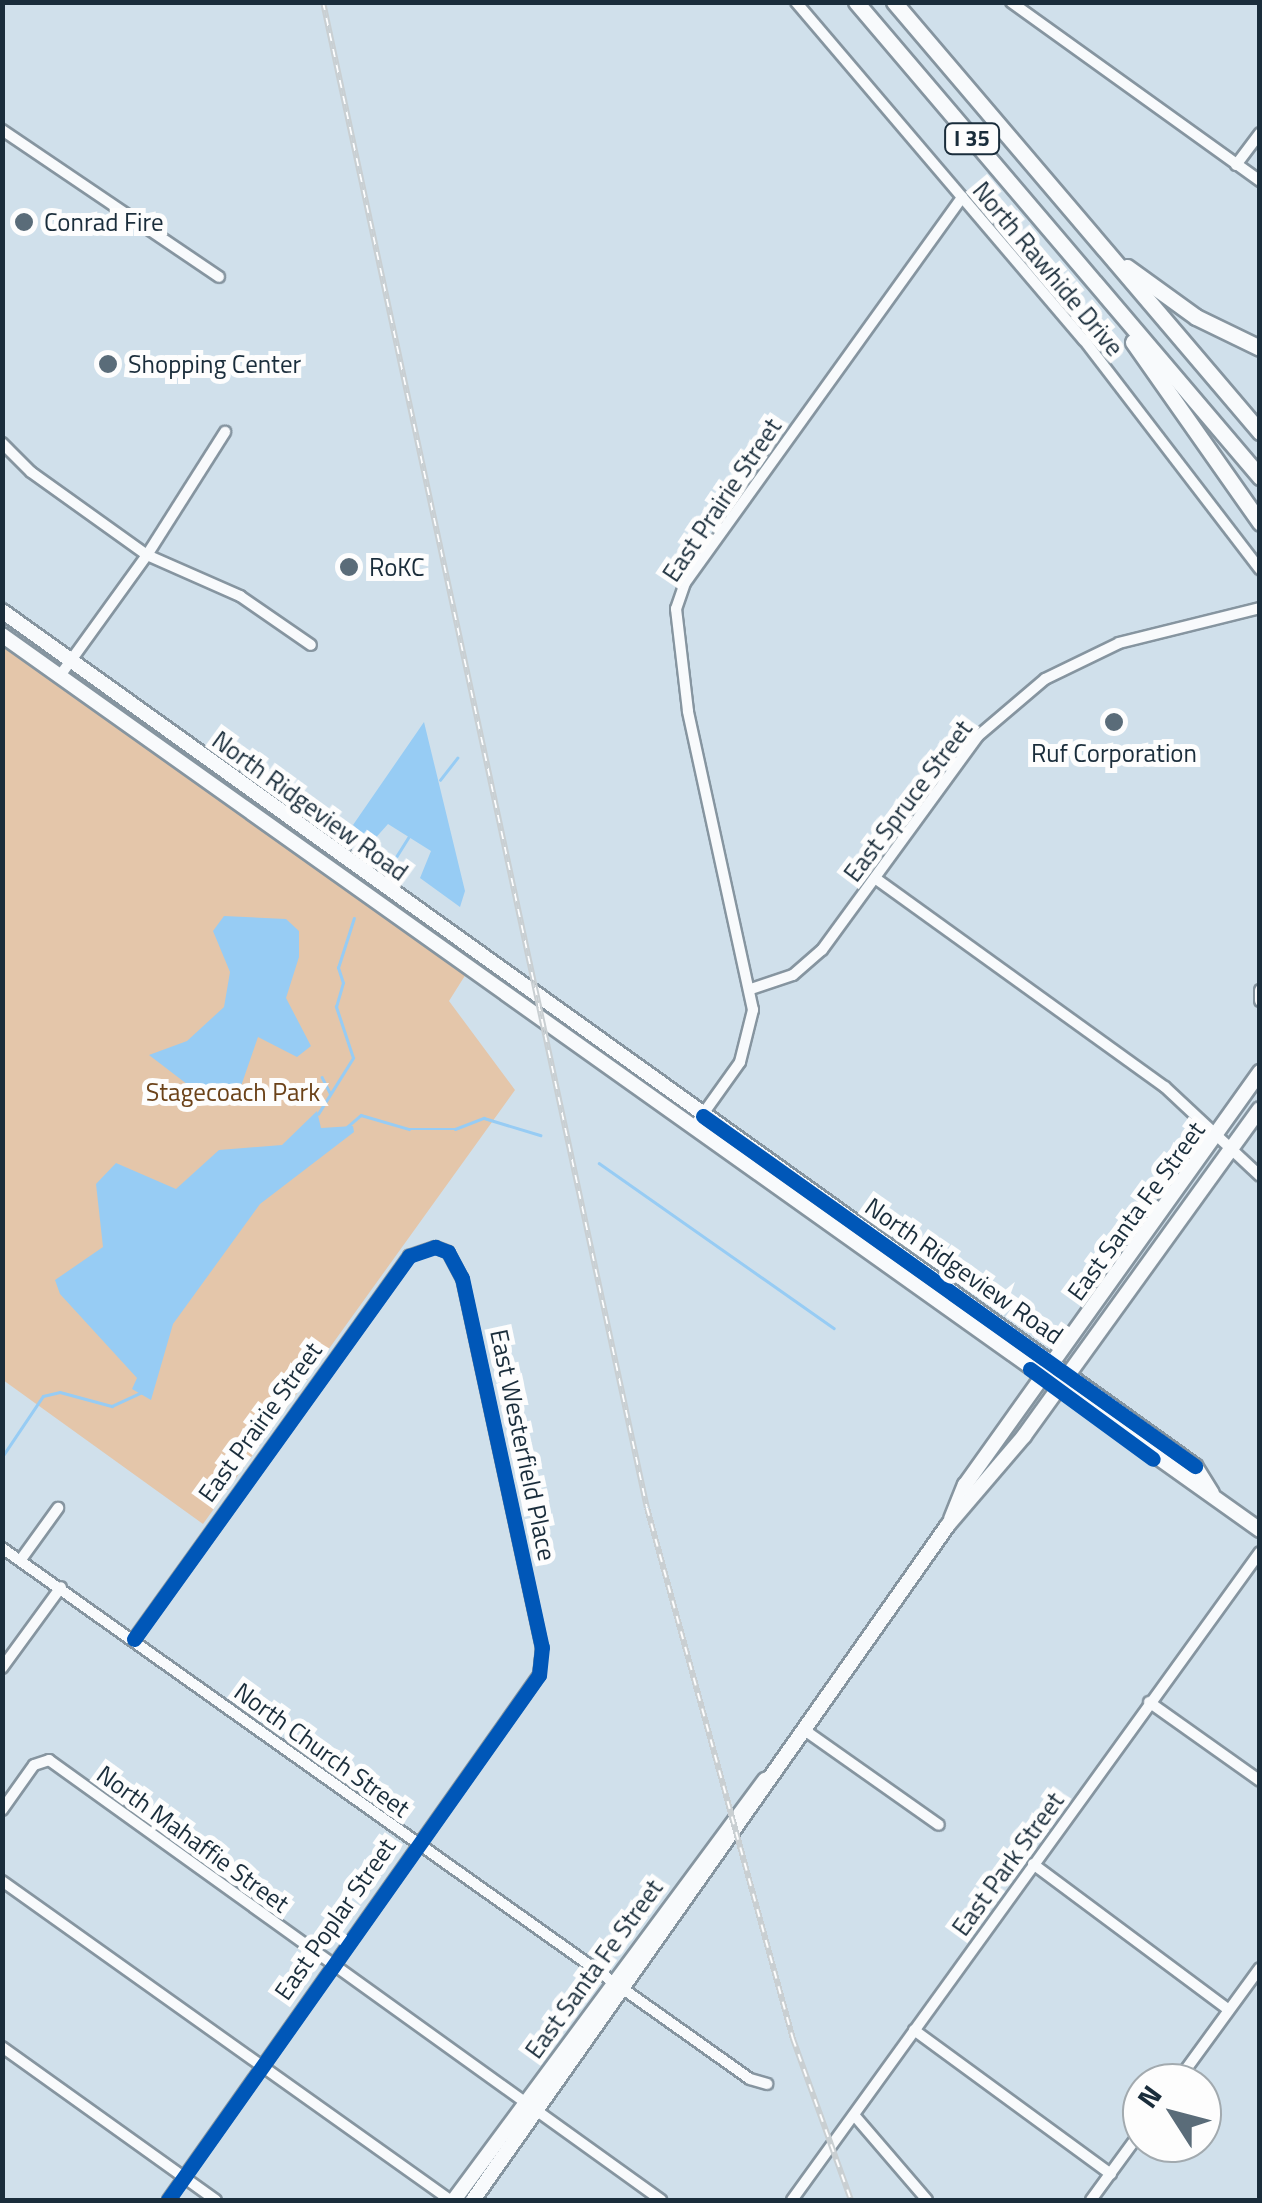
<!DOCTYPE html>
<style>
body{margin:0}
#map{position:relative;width:1262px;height:2203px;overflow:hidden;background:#d0e0eb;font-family:"Titillium Web",sans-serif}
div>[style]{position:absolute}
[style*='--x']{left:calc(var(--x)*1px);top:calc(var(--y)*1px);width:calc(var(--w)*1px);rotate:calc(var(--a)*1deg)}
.green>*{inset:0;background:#e4c6aa}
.water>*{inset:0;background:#97ccf4}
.stream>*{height:2.5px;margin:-1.25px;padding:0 1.25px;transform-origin:1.25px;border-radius:1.25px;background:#97ccf4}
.roads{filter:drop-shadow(2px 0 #8695a0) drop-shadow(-2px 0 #8695a0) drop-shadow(0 2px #8695a0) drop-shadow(0 -2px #8695a0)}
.minor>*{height:10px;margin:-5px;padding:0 5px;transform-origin:5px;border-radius:5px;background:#f8fafc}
.major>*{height:14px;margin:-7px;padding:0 7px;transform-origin:7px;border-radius:7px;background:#f8fafc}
.highway>*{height:15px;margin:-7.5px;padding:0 7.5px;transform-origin:7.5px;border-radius:7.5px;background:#f8fafc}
.rail>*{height:6px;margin-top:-3px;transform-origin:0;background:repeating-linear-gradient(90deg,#fdfdfd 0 8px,#c9cfd2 0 16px);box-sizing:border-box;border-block:2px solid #c9cfd2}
.cycleway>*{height:15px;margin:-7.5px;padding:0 7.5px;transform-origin:7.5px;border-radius:7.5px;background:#0057b8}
.dots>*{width:28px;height:28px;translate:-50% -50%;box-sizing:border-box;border:5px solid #fdfdfd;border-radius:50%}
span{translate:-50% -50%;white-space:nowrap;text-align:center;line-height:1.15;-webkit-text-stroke:10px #fdfdfd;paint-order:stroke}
.shield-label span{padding:2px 8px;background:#fdfdfd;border:2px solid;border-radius:8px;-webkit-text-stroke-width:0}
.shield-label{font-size:22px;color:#1a2d3b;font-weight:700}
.poi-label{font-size:25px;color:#1a2d3b}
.left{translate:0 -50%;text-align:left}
.street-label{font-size:25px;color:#1a2d3b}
.park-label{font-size:25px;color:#6b4219}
.frame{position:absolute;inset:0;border:5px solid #1a2d3b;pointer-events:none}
.north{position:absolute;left:1122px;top:2063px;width:100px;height:100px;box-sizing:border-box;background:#fdfdfd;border:2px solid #a2aaaf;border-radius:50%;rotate:306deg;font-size:28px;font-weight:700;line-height:40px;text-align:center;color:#1a2d3b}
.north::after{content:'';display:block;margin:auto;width:35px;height:45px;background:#5a6c79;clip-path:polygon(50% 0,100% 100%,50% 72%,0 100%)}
</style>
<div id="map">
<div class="green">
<i style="clip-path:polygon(3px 642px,466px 974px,449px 1001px,515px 1090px,203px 1524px,3px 1380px)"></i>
</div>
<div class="water">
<i style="clip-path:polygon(424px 722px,465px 891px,460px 907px,420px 878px,431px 851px,388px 824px,372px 842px,353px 825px)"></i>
<i style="clip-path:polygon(224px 916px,286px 919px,299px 931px,299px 957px,286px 998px,311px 1046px,297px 1057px,258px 1037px,239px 1092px,213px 1104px,149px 1055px,187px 1041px,224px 1007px,230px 972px,213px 931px)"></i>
<i style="clip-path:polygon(317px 1111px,321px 1128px,353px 1126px,354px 1132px,260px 1204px,173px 1324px,151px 1400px,132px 1389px,137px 1378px,60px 1294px,55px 1280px,103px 1247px,96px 1184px,116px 1163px,176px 1189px,219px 1150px,282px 1145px)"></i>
</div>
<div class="stream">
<i style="--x:440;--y:780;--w:28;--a:-52"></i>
<i style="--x:391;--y:865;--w:36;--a:-58"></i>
<i style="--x:322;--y:1077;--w:18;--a:63"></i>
<i style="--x:318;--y:1114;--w:66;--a:-58"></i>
<i style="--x:353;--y:1058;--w:54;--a:-108.4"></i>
<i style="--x:336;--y:1007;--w:25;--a:-74"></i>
<i style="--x:343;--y:983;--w:16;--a:-108"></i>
<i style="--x:338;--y:968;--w:52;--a:-72.3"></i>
<i style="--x:347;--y:1127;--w:18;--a:-41"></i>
<i style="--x:361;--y:1115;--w:50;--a:16.3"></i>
<i style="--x:409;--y:1129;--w:46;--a:0"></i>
<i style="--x:455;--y:1129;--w:31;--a:-21"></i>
<i style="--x:484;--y:1118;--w:59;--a:16.9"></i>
<i style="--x:599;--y:1163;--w:287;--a:35.1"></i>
<i style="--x:2;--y:1457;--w:73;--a:-56.1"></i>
<i style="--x:43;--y:1396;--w:17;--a:-13"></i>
<i style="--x:60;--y:1392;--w:54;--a:15.1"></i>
<i style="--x:112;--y:1406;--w:33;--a:-25"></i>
</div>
<div class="roads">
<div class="minor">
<i style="--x:796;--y:2;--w:444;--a:49.6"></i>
<i style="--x:1084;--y:340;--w:289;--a:52.5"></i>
<i style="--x:1011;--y:2;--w:307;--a:35.7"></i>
<i style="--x:2;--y:130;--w:262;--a:34.1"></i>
<i style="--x:1236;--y:165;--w:40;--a:-53"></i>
<i style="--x:2;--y:443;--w:41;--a:45"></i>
<i style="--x:31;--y:472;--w:143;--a:35.6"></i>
<i style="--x:147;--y:555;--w:102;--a:23.8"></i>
<i style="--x:240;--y:596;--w:86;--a:34.6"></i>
<i style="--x:59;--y:677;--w:150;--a:-54.2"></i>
<i style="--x:147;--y:555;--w:146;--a:-57.6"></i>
<i style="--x:875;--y:878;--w:357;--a:35.8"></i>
<i style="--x:1165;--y:1087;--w:130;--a:43.1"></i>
<i style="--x:751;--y:989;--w:44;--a:-18.4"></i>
<i style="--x:793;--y:975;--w:38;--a:-41"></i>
<i style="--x:822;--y:950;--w:265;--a:-53.9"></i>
<i style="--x:978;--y:736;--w:88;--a:-40.4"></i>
<i style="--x:1045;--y:679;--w:82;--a:-25.9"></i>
<i style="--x:1119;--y:643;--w:145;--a:-13.9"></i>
<i style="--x:1260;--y:990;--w:11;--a:90"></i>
<i style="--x:693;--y:1128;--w:81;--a:-54.5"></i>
<i style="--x:740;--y:1062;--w:54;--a:-76"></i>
<i style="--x:753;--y:1010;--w:306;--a:-102.3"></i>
<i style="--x:688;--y:711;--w:103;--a:-96.7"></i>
<i style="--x:676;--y:609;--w:28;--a:-71"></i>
<i style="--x:685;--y:583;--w:475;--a:-54.3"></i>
<i style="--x:2;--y:1548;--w:917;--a:35.37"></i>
<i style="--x:750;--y:2079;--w:18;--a:16"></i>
<i style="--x:22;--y:1558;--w:62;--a:-54.2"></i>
<i style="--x:134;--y:1639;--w:472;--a:-54.3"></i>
<i style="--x:409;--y:1256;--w:28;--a:-19"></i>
<i style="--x:435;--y:1247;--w:14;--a:21"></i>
<i style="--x:448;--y:1252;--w:30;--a:62"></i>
<i style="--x:462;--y:1278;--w:378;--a:77.8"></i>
<i style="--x:542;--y:1647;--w:28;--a:96"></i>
<i style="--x:539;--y:1675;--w:643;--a:125.25"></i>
<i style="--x:2;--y:1668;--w:100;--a:-53.9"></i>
<i style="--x:1149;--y:1702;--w:136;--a:35.4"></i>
<i style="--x:803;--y:1729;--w:166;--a:35.2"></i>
<i style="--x:2;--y:1810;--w:55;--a:-54.6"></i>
<i style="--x:34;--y:1765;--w:16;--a:-18"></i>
<i style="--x:49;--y:1760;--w:754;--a:35.71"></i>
<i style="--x:1033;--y:1864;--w:244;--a:36.7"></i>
<i style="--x:2;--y:1881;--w:550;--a:35.45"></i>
<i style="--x:914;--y:2030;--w:244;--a:36.2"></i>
<i style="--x:2;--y:2047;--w:263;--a:35.6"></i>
<i style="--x:1176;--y:2083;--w:142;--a:-53.9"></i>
<i style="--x:854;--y:2115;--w:112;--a:49.3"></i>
<i style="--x:792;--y:2200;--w:799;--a:-54.16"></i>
<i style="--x:1091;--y:2200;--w:87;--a:-53.9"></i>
</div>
<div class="major">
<i style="--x:2;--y:611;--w:1468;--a:35.63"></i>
<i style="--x:1195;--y:1466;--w:32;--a:58"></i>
<i style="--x:2;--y:635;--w:1544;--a:35.43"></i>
<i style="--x:951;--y:1519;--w:37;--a:-68"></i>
<i style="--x:965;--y:1485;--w:508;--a:-54.46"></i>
<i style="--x:454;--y:2200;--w:523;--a:-53.48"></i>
<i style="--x:473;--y:2200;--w:825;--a:-54.87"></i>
<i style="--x:948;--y:1525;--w:117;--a:-49.5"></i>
<i style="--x:1024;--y:1436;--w:403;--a:-54.2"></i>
</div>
<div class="highway">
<i style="--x:856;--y:2;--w:624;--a:49.62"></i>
<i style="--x:894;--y:2;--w:565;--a:49.6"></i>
<i style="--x:1127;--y:267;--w:85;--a:35.9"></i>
<i style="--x:1196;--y:317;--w:71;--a:25.8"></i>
<i style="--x:1133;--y:342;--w:221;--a:54.9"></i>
</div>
</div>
<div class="rail">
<i style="--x:323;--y:2;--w:1540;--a:77.86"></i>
<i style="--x:647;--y:1508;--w:551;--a:74.63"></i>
<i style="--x:793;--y:2039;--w:171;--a:70.2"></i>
</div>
<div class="cycleway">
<i style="--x:703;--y:1116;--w:604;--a:35.43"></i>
<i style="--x:1030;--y:1369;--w:152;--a:36.2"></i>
<i style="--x:134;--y:1639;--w:472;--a:-54.3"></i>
<i style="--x:409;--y:1256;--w:28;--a:-19"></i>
<i style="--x:435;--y:1247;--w:14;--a:21"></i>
<i style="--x:448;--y:1252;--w:30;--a:62"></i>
<i style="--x:462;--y:1278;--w:378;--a:77.8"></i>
<i style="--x:542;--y:1647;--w:28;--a:96"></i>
<i style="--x:539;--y:1675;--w:643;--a:125.25"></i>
</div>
<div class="dots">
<i style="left:24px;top:222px;background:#5a6c79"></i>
<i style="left:108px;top:364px;background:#5a6c79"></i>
<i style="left:349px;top:567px;background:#5a6c79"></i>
<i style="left:1114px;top:722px;background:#5a6c79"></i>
</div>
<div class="shield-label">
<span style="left:972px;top:139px">I 35</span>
</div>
<div class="poi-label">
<span class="left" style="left:44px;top:222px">Conrad Fire</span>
<span class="left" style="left:128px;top:364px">Shopping Center</span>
<span class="left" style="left:369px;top:567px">RoKC</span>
<span style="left:1114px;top:753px">Ruf Corporation</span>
</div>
<div class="street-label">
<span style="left:1048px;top:269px;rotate:50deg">North Rawhide Drive</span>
<span style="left:722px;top:500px;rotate:-56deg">East Prairie Street</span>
<span style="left:908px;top:801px;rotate:-53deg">East Spruce Street</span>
<span style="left:310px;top:806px;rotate:36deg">North Ridgeview Road</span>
<span style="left:1136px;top:1211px;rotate:-54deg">East Santa Fe Street</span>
<span style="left:964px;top:1271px;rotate:35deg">North Ridgeview Road</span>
<span style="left:260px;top:1422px;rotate:-54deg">East Prairie Street</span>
<span style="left:523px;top:1445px;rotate:78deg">East Westerfield Place</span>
<span style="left:322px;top:1750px;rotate:36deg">North Church Street</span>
<span style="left:193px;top:1839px;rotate:36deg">North Mahaffie Street</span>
<span style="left:1008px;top:1864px;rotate:-54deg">East Park Street</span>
<span style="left:335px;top:1919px;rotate:-55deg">East Poplar Street</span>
<span style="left:594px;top:1969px;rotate:-54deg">East Santa Fe Street</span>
</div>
<div class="park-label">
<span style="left:233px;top:1092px">Stagecoach Park</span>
</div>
<div class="frame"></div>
<div class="north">N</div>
</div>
